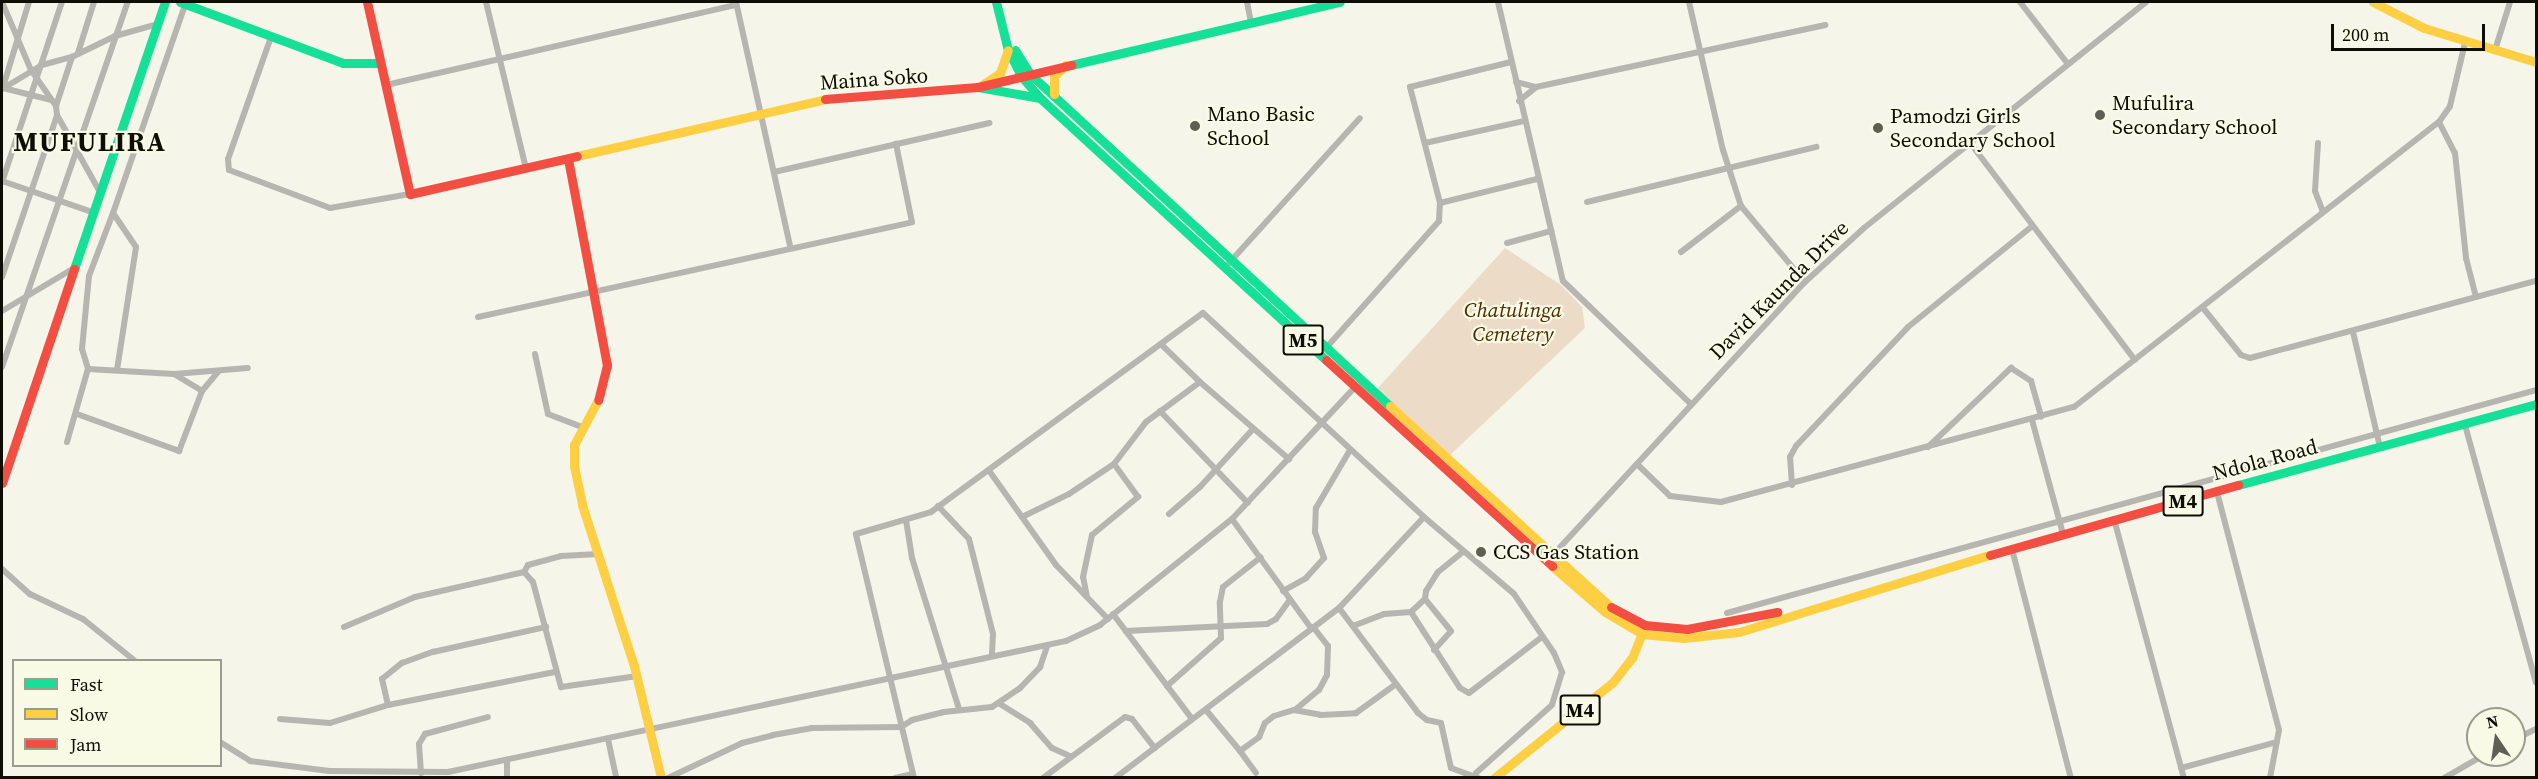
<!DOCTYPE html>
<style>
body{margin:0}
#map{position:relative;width:2538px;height:779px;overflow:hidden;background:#f5f5ea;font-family:"Source Serif 4",serif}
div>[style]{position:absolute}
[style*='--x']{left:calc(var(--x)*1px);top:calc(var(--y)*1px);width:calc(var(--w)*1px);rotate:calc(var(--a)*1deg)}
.green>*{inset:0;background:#ecdcc7}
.street>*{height:6px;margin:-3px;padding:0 3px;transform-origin:3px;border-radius:3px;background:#b6b5b0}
.fast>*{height:9px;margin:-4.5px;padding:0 4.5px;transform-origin:4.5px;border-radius:4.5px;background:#16e098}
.slow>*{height:9px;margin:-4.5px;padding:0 4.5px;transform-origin:4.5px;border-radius:4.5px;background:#ffcf43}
.jam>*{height:9px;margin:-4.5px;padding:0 4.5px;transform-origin:4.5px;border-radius:4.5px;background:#f24e42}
.dots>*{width:16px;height:16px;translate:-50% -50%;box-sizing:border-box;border:3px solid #f9fae5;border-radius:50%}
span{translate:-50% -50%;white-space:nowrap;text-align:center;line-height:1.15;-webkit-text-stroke:4.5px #f9fae5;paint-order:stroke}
.shield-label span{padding:2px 4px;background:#f9fae5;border:2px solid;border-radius:4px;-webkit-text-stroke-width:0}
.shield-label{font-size:20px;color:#0e0e07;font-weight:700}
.street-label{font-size:21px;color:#0e0e07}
.poi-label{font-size:21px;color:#0e0e07}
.left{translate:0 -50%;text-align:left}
.park-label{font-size:21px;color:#4d2b00;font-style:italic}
.district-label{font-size:27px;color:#0e0e07;font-weight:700;letter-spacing:1.5px}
.frame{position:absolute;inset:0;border:3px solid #0e0e07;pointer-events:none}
.legend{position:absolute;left:12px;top:659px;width:210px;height:108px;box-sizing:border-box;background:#f9fae5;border:2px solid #9b9c8c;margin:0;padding:8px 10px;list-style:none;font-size:18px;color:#0e0e07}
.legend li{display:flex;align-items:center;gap:12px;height:30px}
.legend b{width:30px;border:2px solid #9b9c8c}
.north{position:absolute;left:2466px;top:707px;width:60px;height:60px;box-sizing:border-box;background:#f9fae5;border:2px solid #9b9c8c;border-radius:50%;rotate:347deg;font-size:16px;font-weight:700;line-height:24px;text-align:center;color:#0e0e07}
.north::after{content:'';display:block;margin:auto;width:21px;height:27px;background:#5f5f56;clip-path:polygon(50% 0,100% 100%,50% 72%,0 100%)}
.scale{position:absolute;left:2331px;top:24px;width:154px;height:27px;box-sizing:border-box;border:3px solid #0e0e07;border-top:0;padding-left:8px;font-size:18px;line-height:21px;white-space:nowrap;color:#0e0e07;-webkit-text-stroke:4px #f9fae5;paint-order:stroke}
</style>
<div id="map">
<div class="green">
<i style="clip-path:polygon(1505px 248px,1561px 285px,1582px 307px,1585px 328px,1449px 456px,1376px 390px)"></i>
</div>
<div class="street">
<i style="--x:2;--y:2;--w:74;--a:66.9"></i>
<i style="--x:31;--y:70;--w:44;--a:55.2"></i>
<i style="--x:56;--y:106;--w:9;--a:84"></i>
<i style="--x:57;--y:115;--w:90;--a:60.9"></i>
<i style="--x:486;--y:2;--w:171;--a:76.5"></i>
<i style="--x:736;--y:2;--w:250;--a:77.5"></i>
<i style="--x:1247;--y:2;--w:20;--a:79"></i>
<i style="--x:1498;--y:2;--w:286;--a:76.9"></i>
<i style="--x:1563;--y:281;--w:178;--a:43.9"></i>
<i style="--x:1689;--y:2;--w:152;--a:77.1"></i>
<i style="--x:1723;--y:150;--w:59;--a:72.2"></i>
<i style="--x:1741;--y:206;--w:99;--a:49.9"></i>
<i style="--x:2020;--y:2;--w:78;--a:52.3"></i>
<i style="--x:271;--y:37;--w:129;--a:109.4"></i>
<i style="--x:228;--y:159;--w:11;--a:85"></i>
<i style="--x:229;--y:170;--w:108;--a:20.6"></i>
<i style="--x:330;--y:208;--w:81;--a:-9.9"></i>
<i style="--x:2495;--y:50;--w:50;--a:-72.6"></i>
<i style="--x:78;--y:53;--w:53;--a:-72.6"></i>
<i style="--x:1516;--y:82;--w:21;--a:14"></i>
<i style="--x:386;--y:85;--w:359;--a:-12.9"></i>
<i style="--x:3;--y:87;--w:89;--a:-73"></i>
<i style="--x:3;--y:88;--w:49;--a:14"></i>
<i style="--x:2;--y:89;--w:47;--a:-31"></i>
<i style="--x:42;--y:65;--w:31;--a:-15"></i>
<i style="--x:72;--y:57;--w:48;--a:-26"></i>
<i style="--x:115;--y:36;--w:45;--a:-15.6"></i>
<i style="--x:1519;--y:101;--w:22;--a:-39"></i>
<i style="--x:1536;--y:87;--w:296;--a:-12.1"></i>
<i style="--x:56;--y:106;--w:52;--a:-71.9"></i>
<i style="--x:2439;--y:122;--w:35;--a:63"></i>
<i style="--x:2455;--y:153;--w:106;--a:84"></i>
<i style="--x:2466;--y:258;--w:40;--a:75.6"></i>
<i style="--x:1425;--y:143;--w:101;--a:-12.5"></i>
<i style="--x:2318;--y:143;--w:48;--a:93.6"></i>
<i style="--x:2315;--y:191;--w:22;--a:69"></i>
<i style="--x:1971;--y:144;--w:271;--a:52.8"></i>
<i style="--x:774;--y:172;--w:221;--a:-12.8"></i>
<i style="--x:2;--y:181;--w:98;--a:19"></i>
<i style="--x:2;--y:182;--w:190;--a:-71.6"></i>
<i style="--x:1587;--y:202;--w:236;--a:-13.5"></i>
<i style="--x:1440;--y:203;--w:100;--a:-13.9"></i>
<i style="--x:113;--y:213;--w:67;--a:110.9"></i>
<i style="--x:89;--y:276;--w:73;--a:95.5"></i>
<i style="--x:82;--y:349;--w:21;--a:73"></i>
<i style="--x:88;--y:369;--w:86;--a:3.3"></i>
<i style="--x:174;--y:374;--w:33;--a:31"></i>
<i style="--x:1507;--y:243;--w:46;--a:-15.3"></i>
<i style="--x:1681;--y:252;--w:76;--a:-37.5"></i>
<i style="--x:1229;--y:263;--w:195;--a:-47.9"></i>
<i style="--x:2;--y:277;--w:171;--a:-71.2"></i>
<i style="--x:2203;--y:308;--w:60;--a:51"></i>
<i style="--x:2241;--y:355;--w:9;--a:18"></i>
<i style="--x:2250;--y:358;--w:296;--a:-15.1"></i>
<i style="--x:2;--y:311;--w:84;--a:-30.8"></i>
<i style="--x:478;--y:317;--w:444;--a:-12.3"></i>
<i style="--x:912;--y:222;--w:80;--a:-101.6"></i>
<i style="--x:2353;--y:332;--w:118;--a:76.8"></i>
<i style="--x:1326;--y:348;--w:170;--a:-48.3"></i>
<i style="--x:1439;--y:221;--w:18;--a:-87"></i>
<i style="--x:1440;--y:203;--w:120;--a:-104.5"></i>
<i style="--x:1410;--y:87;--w:104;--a:-13.9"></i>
<i style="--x:535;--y:354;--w:61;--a:77.8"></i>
<i style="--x:548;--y:414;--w:36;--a:21"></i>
<i style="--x:2;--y:367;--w:386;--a:-71"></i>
<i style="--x:117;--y:370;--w:124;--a:-81.2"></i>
<i style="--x:136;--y:247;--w:41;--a:-124.1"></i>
<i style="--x:113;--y:213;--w:223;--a:-70.9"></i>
<i style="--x:174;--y:374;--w:74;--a:-4.6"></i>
<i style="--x:1200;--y:382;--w:118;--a:40.9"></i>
<i style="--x:1160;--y:411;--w:127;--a:46.3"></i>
<i style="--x:77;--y:414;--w:109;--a:19.9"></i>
<i style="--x:179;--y:451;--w:64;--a:-69"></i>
<i style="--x:202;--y:391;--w:25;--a:-50"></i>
<i style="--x:2032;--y:420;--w:118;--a:74.8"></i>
<i style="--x:2465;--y:425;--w:267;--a:74.6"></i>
<i style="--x:67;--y:442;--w:76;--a:-74"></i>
<i style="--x:1928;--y:447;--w:115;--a:-43.6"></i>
<i style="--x:2011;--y:368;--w:24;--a:33"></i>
<i style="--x:2031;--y:381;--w:37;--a:74"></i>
<i style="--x:1637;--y:464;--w:46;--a:44.1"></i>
<i style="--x:1670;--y:496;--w:51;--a:6.7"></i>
<i style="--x:1721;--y:502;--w:366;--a:-15.1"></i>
<i style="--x:2074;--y:407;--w:463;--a:-38"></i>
<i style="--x:2439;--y:122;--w:19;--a:-55"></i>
<i style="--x:2450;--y:106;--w:65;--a:-76.6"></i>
<i style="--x:990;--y:472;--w:114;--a:54.6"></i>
<i style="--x:1056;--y:565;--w:75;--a:46.1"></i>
<i style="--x:1792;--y:485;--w:28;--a:-94"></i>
<i style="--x:1790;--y:457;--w:13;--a:-61"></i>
<i style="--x:1796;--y:446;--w:163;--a:-46.7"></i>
<i style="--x:1908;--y:327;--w:159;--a:-39.1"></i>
<i style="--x:2217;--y:492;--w:246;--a:75.4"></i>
<i style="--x:2279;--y:730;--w:49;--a:100.6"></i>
<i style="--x:938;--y:506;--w:45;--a:46.8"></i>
<i style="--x:969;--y:539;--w:98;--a:75.8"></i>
<i style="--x:993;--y:634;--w:22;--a:93"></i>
<i style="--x:1169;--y:514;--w:41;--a:-41.1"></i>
<i style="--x:1200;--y:487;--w:79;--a:-47.6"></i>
<i style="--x:1022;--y:517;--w:52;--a:-26.1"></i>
<i style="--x:1069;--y:494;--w:54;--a:-33.7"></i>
<i style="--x:1114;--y:464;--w:53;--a:-52.7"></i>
<i style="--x:1146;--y:422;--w:67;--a:-36.5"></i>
<i style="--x:1200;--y:382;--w:53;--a:-135.8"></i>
<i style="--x:1424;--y:517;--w:118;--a:40.5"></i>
<i style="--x:1514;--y:594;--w:71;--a:55.9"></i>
<i style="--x:1554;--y:653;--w:21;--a:67"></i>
<i style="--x:1562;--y:672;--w:34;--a:107"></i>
<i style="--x:1552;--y:705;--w:102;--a:138.2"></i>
<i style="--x:1232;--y:519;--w:135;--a:54.1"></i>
<i style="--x:2114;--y:519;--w:268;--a:74.9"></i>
<i style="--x:906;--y:520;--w:38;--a:81"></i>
<i style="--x:912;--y:558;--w:158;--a:72.7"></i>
<i style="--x:2012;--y:549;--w:236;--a:75.6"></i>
<i style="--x:1551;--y:557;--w:374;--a:-47.3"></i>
<i style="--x:1805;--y:282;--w:80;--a:-42.5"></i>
<i style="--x:1864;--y:228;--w:361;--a:-38.7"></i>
<i style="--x:2;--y:569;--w:38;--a:42"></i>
<i style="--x:30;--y:594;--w:59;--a:25.3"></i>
<i style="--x:83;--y:619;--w:65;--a:38.8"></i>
<i style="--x:524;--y:572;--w:8;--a:-60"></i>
<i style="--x:528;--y:565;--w:34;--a:-15"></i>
<i style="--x:561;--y:556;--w:38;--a:-3"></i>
<i style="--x:1283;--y:591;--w:26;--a:-29"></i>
<i style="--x:1306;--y:578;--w:27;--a:-48"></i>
<i style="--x:1324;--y:558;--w:28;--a:-109"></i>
<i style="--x:1315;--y:532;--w:24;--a:-88"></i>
<i style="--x:1316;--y:508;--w:67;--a:-59.6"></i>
<i style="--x:1087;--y:597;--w:20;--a:-101"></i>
<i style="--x:1083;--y:577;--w:43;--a:-77.9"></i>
<i style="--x:1092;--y:535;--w:60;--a:-39.6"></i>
<i style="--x:1138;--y:497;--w:41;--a:-126"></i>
<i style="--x:1339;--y:608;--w:131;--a:53"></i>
<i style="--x:1418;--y:713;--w:11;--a:38"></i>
<i style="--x:1427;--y:720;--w:14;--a:12"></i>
<i style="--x:1441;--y:723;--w:46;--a:77.5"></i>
<i style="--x:1451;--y:768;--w:30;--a:20"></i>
<i style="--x:1411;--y:612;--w:90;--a:57.2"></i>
<i style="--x:1460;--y:688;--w:10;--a:29"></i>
<i style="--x:1469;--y:693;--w:92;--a:-37.5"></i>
<i style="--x:1727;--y:613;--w:839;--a:-15.41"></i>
<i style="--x:1113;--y:614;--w:131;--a:53"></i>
<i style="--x:1353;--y:626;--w:33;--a:-21"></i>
<i style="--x:1384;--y:614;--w:27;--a:-4"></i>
<i style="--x:1411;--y:612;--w:19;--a:-43"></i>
<i style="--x:344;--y:627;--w:77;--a:-22.9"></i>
<i style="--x:415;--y:597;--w:112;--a:-12.9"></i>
<i style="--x:524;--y:572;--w:13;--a:48"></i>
<i style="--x:533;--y:582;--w:109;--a:75.1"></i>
<i style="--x:561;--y:687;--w:77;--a:-8.2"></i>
<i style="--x:1126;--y:631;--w:141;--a:-2.8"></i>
<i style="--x:1267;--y:624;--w:10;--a:-29"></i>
<i style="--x:1276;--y:619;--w:24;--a:-54"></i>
<i style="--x:1434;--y:650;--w:25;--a:-48"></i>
<i style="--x:1451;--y:631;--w:41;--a:-129.1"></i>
<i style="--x:1425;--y:599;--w:8;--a:-83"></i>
<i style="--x:1426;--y:591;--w:22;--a:-58"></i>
<i style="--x:1438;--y:572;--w:32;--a:-39"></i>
<i style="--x:1167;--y:686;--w:72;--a:-41.6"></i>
<i style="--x:1221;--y:638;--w:36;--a:-92"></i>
<i style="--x:1220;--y:602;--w:15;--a:-79"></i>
<i style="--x:1223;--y:587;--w:48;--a:-38.3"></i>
<i style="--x:1000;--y:704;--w:36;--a:32"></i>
<i style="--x:1030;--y:723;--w:33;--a:49"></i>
<i style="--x:1052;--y:748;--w:20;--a:24"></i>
<i style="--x:388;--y:705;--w:27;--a:-103"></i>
<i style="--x:382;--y:679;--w:26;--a:-39"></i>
<i style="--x:402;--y:663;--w:33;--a:-20"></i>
<i style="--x:433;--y:652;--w:116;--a:-12.5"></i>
<i style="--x:1206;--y:710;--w:53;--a:50.3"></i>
<i style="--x:1240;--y:751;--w:24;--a:-36"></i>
<i style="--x:1259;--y:737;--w:15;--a:-67"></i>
<i style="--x:1265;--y:723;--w:11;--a:-38"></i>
<i style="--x:1274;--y:716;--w:21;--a:-17"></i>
<i style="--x:1294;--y:710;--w:27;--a:10"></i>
<i style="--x:1321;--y:715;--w:35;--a:-3"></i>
<i style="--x:1356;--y:713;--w:49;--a:-35.9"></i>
<i style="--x:1295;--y:710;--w:31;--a:-40"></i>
<i style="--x:1319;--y:690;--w:17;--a:-62"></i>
<i style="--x:1327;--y:675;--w:29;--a:-88"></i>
<i style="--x:1328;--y:646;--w:24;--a:-128"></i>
<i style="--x:280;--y:719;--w:50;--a:4.6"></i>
<i style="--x:330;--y:723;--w:61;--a:-17.2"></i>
<i style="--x:388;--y:705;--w:170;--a:-11.2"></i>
<i style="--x:608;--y:739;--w:40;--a:78"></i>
<i style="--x:2514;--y:740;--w:25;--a:-27"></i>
<i style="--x:220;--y:742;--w:36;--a:32"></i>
<i style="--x:250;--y:761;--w:80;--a:7.2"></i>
<i style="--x:329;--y:771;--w:119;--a:0.5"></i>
<i style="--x:448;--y:772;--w:632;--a:-11.97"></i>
<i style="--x:1066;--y:641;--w:38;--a:-25"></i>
<i style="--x:1100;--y:625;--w:169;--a:-38.8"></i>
<i style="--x:1232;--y:519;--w:182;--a:-47"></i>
<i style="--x:1240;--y:751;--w:27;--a:54"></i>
<i style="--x:507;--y:760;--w:18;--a:90"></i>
<i style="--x:2181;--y:768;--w:99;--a:-15.2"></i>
<i style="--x:421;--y:773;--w:29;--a:-94"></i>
<i style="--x:419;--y:744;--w:12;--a:-59"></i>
<i style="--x:425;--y:734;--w:65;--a:-15.1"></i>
<i style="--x:668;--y:778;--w:82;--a:-25.3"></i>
<i style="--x:742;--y:743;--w:32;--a:-14"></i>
<i style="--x:773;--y:735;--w:40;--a:-10"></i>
<i style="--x:812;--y:728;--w:89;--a:-0.6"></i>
<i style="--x:901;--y:727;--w:13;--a:-32"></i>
<i style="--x:912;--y:720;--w:33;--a:-14"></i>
<i style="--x:944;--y:712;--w:48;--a:-5.9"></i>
<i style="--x:992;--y:707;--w:34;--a:-34"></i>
<i style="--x:1020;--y:688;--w:29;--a:-46"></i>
<i style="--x:1040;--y:667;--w:21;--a:-71"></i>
<i style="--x:895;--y:778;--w:17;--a:-13"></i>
<i style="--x:914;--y:778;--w:251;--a:-103.4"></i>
<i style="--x:856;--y:534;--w:78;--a:-16.3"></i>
<i style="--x:931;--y:512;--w:337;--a:-36.2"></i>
<i style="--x:1203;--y:313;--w:301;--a:42.7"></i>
<i style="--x:1424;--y:517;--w:125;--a:133"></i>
<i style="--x:1339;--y:608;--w:281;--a:142.8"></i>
<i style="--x:1043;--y:778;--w:102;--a:-36.6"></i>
<i style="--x:1125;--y:717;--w:7;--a:16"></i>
<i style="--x:1132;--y:719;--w:37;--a:52"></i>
<i style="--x:2444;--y:778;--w:46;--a:-29.9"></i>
</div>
<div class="fast">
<i style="--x:180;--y:2;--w:174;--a:20.5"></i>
<i style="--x:343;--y:63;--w:36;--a:0"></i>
<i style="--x:996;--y:2;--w:49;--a:76"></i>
<i style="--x:1008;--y:50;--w:29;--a:63"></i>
<i style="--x:1021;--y:76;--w:30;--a:49"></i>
<i style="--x:1041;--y:99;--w:386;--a:42.5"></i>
<i style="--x:1015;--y:50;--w:28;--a:58"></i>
<i style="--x:1030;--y:74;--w:490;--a:42.7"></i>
<i style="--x:1071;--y:65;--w:276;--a:-13.2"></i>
<i style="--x:978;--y:87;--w:63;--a:10.1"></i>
<i style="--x:74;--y:269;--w:282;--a:-71.2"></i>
<i style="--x:2238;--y:485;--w:309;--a:-15.2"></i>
</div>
<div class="slow">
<i style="--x:2373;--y:2;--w:57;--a:27"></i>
<i style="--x:2424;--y:28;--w:117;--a:16.9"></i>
<i style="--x:982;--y:85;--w:22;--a:-34"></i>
<i style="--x:1000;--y:73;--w:24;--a:-71"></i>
<i style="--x:1054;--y:94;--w:18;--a:-90"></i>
<i style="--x:1054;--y:76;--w:16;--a:-43"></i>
<i style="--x:577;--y:156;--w:254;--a:-12.9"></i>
<i style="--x:598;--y:400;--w:51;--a:118.1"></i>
<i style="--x:574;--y:445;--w:21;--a:90"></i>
<i style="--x:574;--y:466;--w:40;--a:78"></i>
<i style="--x:582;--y:505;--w:169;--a:72.1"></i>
<i style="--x:634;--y:666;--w:115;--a:76.4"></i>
<i style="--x:1390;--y:406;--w:299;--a:42.3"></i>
<i style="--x:1552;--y:566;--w:70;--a:41"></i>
<i style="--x:1605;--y:612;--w:43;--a:30.7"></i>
<i style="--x:1642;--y:634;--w:42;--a:5.4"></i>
<i style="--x:1684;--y:638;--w:55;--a:-6.2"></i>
<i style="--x:1739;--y:632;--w:263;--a:-17.1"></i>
<i style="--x:1494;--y:778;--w:153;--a:-38.9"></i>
<i style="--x:1613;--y:682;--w:31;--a:-52"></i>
<i style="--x:1632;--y:658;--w:31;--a:-68"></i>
</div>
<div class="jam">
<i style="--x:367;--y:2;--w:197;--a:77.4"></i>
<i style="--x:410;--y:194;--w:171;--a:-12.8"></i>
<i style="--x:825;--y:99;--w:153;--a:-4.5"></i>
<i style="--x:978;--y:87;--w:96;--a:-13.3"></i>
<i style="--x:568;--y:159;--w:210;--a:79.3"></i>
<i style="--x:607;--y:365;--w:36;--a:104"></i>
<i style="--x:1326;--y:360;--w:306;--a:42.3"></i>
<i style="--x:2;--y:483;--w:226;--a:-71.4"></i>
<i style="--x:1990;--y:555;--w:258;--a:-15.8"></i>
<i style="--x:1611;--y:607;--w:38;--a:28"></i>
<i style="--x:1645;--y:625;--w:42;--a:5.4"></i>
<i style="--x:1687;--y:629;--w:92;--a:-10.7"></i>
</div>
<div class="dots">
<i style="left:2100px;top:115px;background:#5f5f56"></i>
<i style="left:1195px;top:126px;background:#5f5f56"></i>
<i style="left:1878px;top:128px;background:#5f5f56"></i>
<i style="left:1481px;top:552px;background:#5f5f56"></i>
</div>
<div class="shield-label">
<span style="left:1303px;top:340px">M5</span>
<span style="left:2183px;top:501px">M4</span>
<span style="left:1580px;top:710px">M4</span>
</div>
<div class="street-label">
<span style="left:874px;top:79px;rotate:-4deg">Maina Soko</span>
<span style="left:1779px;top:290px;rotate:-45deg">David Kaunda Drive</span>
<span style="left:2265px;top:460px;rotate:-15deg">Ndola Road</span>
</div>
<div class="poi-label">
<span class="left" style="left:2112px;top:115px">Mufulira<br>Secondary School</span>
<span class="left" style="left:1207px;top:126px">Mano Basic<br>School</span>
<span class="left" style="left:1890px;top:128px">Pamodzi Girls<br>Secondary School</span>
<span class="left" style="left:1493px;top:552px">CCS Gas Station</span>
</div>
<div class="park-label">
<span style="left:1513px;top:322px">Chatulinga<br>Cemetery</span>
</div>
<div class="district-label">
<span style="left:90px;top:142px">MUFULIRA</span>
</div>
<div class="frame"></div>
<ul class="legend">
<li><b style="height:8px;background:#16e098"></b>Fast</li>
<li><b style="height:8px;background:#ffcf43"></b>Slow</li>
<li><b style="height:8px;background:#f24e42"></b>Jam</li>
</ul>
<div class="north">N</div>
<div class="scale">200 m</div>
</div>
